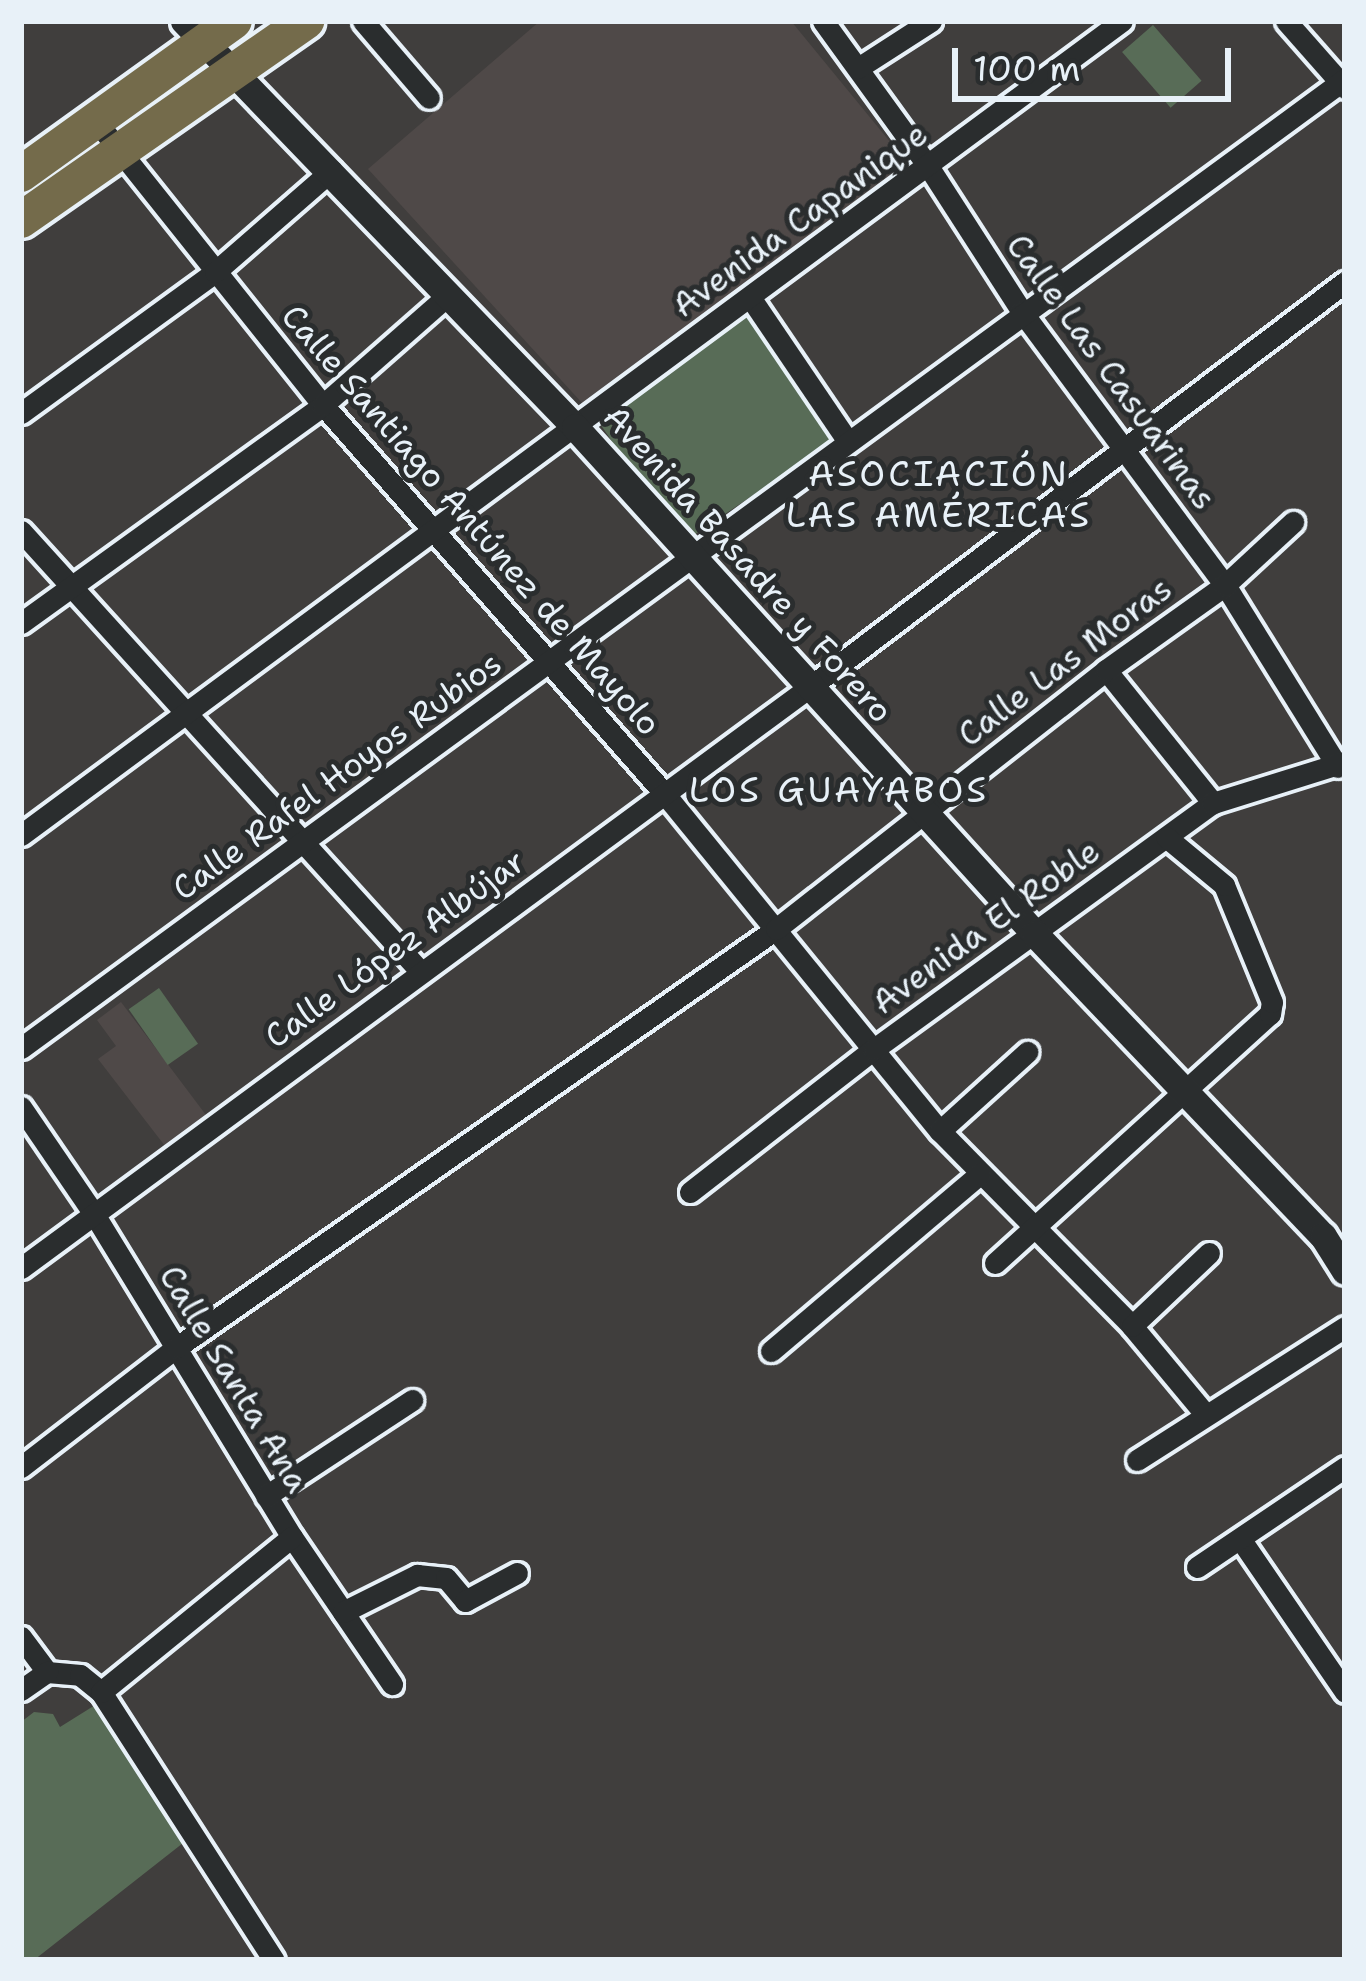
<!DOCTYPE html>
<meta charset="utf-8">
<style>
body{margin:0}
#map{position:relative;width:1366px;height:1981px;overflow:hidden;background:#403e3d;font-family:"Shantell Sans",sans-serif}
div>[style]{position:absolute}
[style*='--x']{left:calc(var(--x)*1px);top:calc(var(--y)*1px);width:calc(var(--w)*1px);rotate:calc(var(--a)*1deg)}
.built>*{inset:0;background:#4f4948}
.green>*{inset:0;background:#586c57;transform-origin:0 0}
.roads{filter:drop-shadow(3px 0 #e8f1f8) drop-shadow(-3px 0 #e8f1f8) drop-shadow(0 3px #e8f1f8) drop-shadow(0 -3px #e8f1f8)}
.minor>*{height:21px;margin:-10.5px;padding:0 10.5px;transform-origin:10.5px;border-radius:10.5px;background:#2a2d2e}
.tertiary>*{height:27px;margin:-13.5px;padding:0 13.5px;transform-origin:13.5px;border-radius:13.5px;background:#2a2d2e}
.trunk>*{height:36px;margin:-18px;padding:0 18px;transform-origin:18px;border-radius:18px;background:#746b4b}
span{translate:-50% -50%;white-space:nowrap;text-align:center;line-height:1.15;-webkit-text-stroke:10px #2a2d2e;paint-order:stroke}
.street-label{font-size:33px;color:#e8f1f8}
.neighbourhood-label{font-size:36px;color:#e8f1f8;letter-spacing:3px}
.frame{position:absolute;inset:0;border:24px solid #e8f1f8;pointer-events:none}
.scale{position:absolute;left:952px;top:48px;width:279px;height:54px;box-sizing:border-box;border:6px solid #e8f1f8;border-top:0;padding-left:15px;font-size:36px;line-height:42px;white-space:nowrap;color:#e8f1f8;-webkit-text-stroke:9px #2a2d2e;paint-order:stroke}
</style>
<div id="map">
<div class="built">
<i style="clip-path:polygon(540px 21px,791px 21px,909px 165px,583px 404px,368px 169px)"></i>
<i style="clip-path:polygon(121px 1002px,206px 1115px,165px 1146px,98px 1059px,116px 1046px,97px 1020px)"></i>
</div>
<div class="green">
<i style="left:1153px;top:25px;width:74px;height:41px;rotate:49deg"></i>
<i style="left:748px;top:314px;width:153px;height:184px;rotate:56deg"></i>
<i style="left:159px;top:988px;width:68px;height:37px;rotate:55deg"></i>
<i style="clip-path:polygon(100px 1702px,192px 1836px,34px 1960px,21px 1960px,21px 1722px,34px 1712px,53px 1714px,60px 1727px)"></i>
</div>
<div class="roads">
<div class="minor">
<i style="--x:363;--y:21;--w:101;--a:49.4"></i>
<i style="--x:823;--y:21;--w:179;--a:54.1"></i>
<i style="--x:928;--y:166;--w:174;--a:57.2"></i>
<i style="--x:1022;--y:312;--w:340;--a:53.4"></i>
<i style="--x:1225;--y:585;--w:214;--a:58.2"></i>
<i style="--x:1286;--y:21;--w:89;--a:48.6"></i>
<i style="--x:858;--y:68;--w:87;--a:-32.8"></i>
<i style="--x:96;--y:121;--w:364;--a:51.4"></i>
<i style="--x:323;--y:405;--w:517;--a:48.69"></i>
<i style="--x:664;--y:793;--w:436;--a:50.8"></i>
<i style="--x:940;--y:1131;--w:274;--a:45.4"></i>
<i style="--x:1132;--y:1326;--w:114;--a:50.3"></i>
<i style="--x:750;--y:297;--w:173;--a:55.9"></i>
<i style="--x:21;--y:413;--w:240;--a:-36"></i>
<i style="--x:215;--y:272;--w:155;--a:-41.1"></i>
<i style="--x:21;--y:531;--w:593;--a:47.8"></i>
<i style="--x:21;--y:623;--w:372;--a:-35.8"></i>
<i style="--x:323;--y:405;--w:167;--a:-41.3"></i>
<i style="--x:1106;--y:670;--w:171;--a:51.2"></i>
<i style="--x:21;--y:835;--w:1369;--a:-36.48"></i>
<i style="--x:21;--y:1048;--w:1641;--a:-36.2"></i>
<i style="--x:21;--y:1107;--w:130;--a:55.7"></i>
<i style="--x:94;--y:1214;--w:379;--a:58.5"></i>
<i style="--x:292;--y:1537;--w:178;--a:55.8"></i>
<i style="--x:940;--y:1131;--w:118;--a:-42.2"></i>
<i style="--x:690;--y:1192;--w:233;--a:-37.9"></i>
<i style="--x:874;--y:1049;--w:419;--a:-36"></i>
<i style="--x:1213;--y:803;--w:138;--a:-17.3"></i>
<i style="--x:995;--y:1263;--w:371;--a:-42.2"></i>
<i style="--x:1270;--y:1014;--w:12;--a:-81"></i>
<i style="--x:1272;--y:1002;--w:126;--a:-112.3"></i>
<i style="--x:1224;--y:885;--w:75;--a:-140.4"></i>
<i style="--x:21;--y:1268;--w:981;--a:-36.38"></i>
<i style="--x:811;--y:686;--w:670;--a:-37.11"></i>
<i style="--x:1132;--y:1326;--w:106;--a:-43.5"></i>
<i style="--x:771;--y:1351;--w:274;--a:-40.3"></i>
<i style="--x:1137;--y:1460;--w:247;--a:-32.6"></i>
<i style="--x:21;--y:1467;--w:197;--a:-37.6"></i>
<i style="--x:177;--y:1347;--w:730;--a:-34.91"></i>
<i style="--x:776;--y:929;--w:420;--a:-38.1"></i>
<i style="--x:1106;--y:670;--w:146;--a:-35.5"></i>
<i style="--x:1225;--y:585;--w:93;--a:-42.8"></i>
<i style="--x:266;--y:1496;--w:175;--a:-33.3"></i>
<i style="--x:1241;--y:1540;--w:184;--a:55.6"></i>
<i style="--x:1197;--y:1567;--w:179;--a:-34"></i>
<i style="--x:343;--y:1612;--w:83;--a:-26.6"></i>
<i style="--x:417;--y:1575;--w:29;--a:6"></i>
<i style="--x:446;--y:1578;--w:30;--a:50"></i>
<i style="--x:465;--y:1601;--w:59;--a:-28.3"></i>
<i style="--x:21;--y:1637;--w:44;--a:53.4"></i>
<i style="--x:47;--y:1672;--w:33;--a:5"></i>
<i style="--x:80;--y:1675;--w:27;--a:39"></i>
<i style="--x:101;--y:1692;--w:319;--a:57.2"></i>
<i style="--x:21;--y:1690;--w:32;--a:-35"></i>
<i style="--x:101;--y:1692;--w:246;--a:-39.1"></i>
</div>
<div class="tertiary">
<i style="--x:184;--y:21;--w:564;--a:46.08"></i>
<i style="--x:575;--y:427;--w:685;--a:47.78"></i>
<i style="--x:1035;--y:934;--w:417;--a:46.4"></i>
<i style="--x:1323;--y:1236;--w:41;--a:57.8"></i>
</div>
<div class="trunk">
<i style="--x:21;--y:174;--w:262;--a:-35.7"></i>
<i style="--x:21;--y:220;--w:348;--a:-34.9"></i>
</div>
</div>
<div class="street-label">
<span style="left:800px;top:220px;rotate:-36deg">Avenida Capanique</span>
<span style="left:1111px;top:372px;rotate:54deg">Calle Las Casuarinas</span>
<span style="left:471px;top:520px;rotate:49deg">Calle Santiago Antúnez de Mayolo</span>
<span style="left:748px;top:564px;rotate:48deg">Avenida Basadre y Forero</span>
<span style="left:1065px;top:662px;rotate:-37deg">Calle Las Moras</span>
<span style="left:337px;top:776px;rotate:-36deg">Calle Rafel Hoyos Rubios</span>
<span style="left:986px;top:927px;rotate:-36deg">Avenida El Roble</span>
<span style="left:395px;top:949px;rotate:-36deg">Calle López Albújar</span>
<span style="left:234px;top:1379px;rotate:59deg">Calle Santa Ana</span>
</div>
<div class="neighbourhood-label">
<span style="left:939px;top:494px">ASOCIACIÓN<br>LAS AMÉRICAS</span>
<span style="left:839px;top:790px">LOS GUAYABOS</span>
</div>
<div class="frame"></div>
<div class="scale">100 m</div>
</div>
